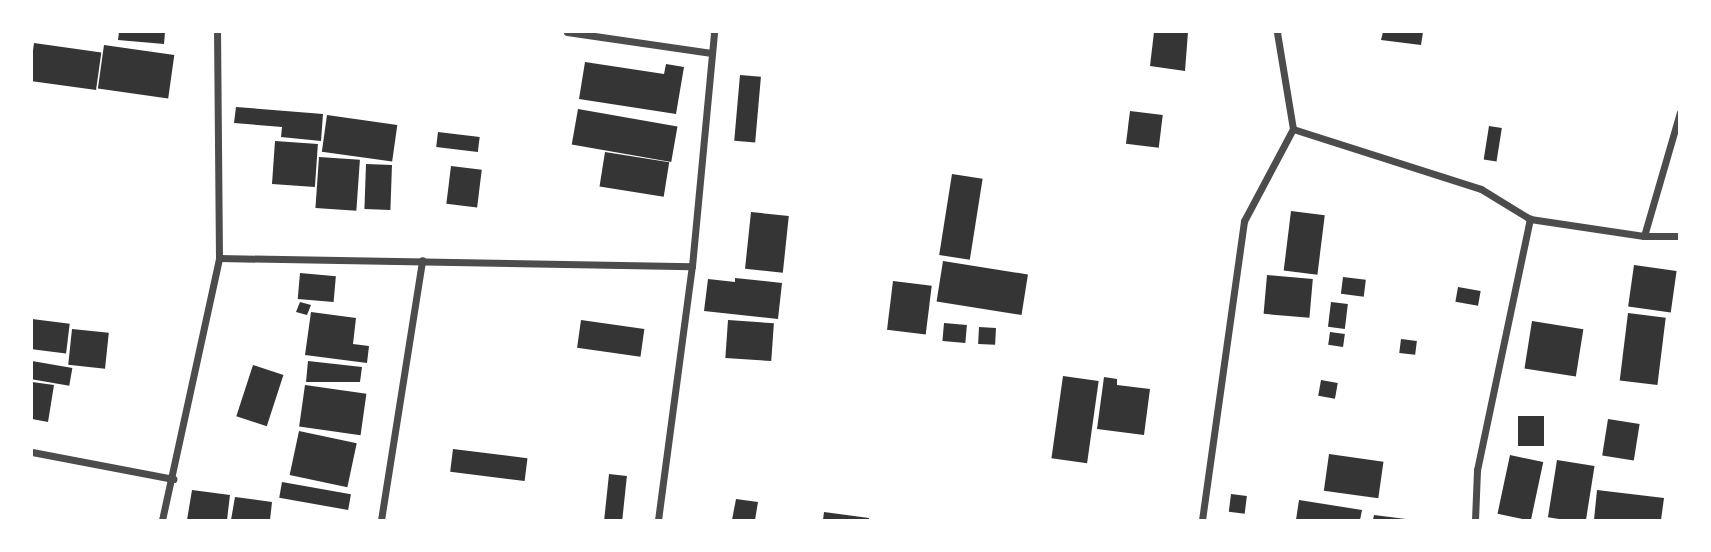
<!DOCTYPE html>
<style>
body{margin:0}
#map{position:relative;width:1711px;height:552px;overflow:hidden;background:#fff;font-family:Literata,serif}
div>[style]{position:absolute}
[style*='--x']{left:calc(var(--x)*1px);top:calc(var(--y)*1px);width:calc(var(--w)*1px);rotate:calc(var(--a)*1deg)}
.building>*{inset:0;background:#353535;transform-origin:0 0}
.minor>*{height:7px;margin:-3.5px;padding:0 3.5px;transform-origin:3.5px;border-radius:3.5px;background:#4c4c4c}
span{translate:-50% -50%;white-space:nowrap;text-align:center;line-height:1.15;-webkit-text-stroke:7px #fff;paint-order:stroke}
.frame{position:absolute;inset:0;border:33px solid #fff;pointer-events:none}
</style>
<div id="map">
<div class="building">
<i style="clip-path:polygon(119px 32px,165px 32px,164px 44px,118px 40px)"></i>
<i style="clip-path:polygon(1154px 32px,1188px 32px,1185px 71px,1150px 66px)"></i>
<i style="clip-path:polygon(1383px 32px,1423px 32px,1421px 45px,1381px 40px)"></i>
<i style="left:34px;top:43px;width:68px;height:38px;rotate:8deg"></i>
<i style="left:104px;top:45px;width:71px;height:44px;rotate:8deg"></i>
<i style="clip-path:polygon(585px 62px,664px 74px,666px 64px,684px 67px,676px 114px,579px 99px)"></i>
<i style="left:740px;top:75px;width:21px;height:66px;rotate:5deg"></i>
<i style="clip-path:polygon(236px 107px,323px 114px,321px 141px,281px 137px,282px 127px,234px 123px)"></i>
<i style="left:578px;top:109px;width:101px;height:36px;rotate:10deg"></i>
<i style="left:1130px;top:111px;width:33px;height:33px;rotate:7deg"></i>
<i style="left:327px;top:115px;width:71px;height:37px;rotate:8deg"></i>
<i style="left:1489px;top:126px;width:13px;height:34px;rotate:9deg"></i>
<i style="left:438px;top:132px;width:42px;height:15px;rotate:7deg"></i>
<i style="left:275px;top:141px;width:43px;height:43px;rotate:4deg"></i>
<i style="left:605px;top:152px;width:65px;height:35px;rotate:9deg"></i>
<i style="left:319px;top:157px;width:41px;height:51px;rotate:4deg"></i>
<i style="left:366px;top:164px;width:26px;height:45px;rotate:2deg"></i>
<i style="left:451px;top:166px;width:31px;height:38px;rotate:7deg"></i>
<i style="left:952px;top:174px;width:31px;height:82px;rotate:9deg"></i>
<i style="left:1291px;top:211px;width:34px;height:60px;rotate:7deg"></i>
<i style="left:751px;top:212px;width:38px;height:57px;rotate:6deg"></i>
<i style="left:943px;top:261px;width:86px;height:41px;rotate:9deg"></i>
<i style="left:1634px;top:265px;width:43px;height:42px;rotate:8deg"></i>
<i style="left:300px;top:273px;width:36px;height:26px;rotate:5deg"></i>
<i style="left:1267px;top:275px;width:46px;height:39px;rotate:5deg"></i>
<i style="left:1343px;top:277px;width:23px;height:17px;rotate:7deg"></i>
<i style="clip-path:polygon(735px 278px,782px 283px,778px 319px,704px 311px,708px 279px,735px 282px)"></i>
<i style="left:893px;top:281px;width:39px;height:49px;rotate:7deg"></i>
<i style="left:1458px;top:287px;width:23px;height:15px;rotate:10deg"></i>
<i style="clip-path:polygon(300px 302px,311px 305px,307px 315px,296px 312px)"></i>
<i style="left:1331px;top:302px;width:17px;height:25px;rotate:7deg"></i>
<i style="clip-path:polygon(311px 312px,356px 318px,353px 344px,369px 346px,367px 363px,305px 355px)"></i>
<i style="left:1628px;top:313px;width:38px;height:68px;rotate:7deg"></i>
<i style="left:32px;top:319px;width:38px;height:30px;rotate:7deg"></i>
<i style="left:581px;top:320px;width:64px;height:28px;rotate:8deg"></i>
<i style="left:728px;top:320px;width:46px;height:38px;rotate:4deg"></i>
<i style="left:1532px;top:321px;width:52px;height:48px;rotate:9deg"></i>
<i style="left:944px;top:323px;width:23px;height:18px;rotate:5deg"></i>
<i style="left:979px;top:327px;width:17px;height:17px;rotate:3deg"></i>
<i style="left:72px;top:329px;width:37px;height:36px;rotate:6deg"></i>
<i style="left:1330px;top:332px;width:15px;height:13px;rotate:8deg"></i>
<i style="left:1401px;top:339px;width:16px;height:14px;rotate:7deg"></i>
<i style="left:32px;top:361px;width:41px;height:18px;rotate:10deg"></i>
<i style="clip-path:polygon(308px 361px,362px 367px,360px 382px,306px 382px)"></i>
<i style="left:253px;top:365px;width:32px;height:54px;rotate:18deg"></i>
<i style="left:1063px;top:376px;width:36px;height:83px;rotate:8deg"></i>
<i style="clip-path:polygon(1104px 377px,1117px 379px,1117px 385px,1150px 389px,1144px 435px,1097px 429px)"></i>
<i style="left:1321px;top:380px;width:17px;height:16px;rotate:10deg"></i>
<i style="clip-path:polygon(32px 382px,54px 385px,48px 422px,32px 419px)"></i>
<i style="left:305px;top:385px;width:62px;height:42px;rotate:8deg"></i>
<i style="left:1518px;top:416px;width:26px;height:30px"></i>
<i style="left:1608px;top:419px;width:32px;height:37px;rotate:9deg"></i>
<i style="left:299px;top:431px;width:59px;height:45px;rotate:12deg"></i>
<i style="left:453px;top:449px;width:75px;height:23px;rotate:7deg"></i>
<i style="left:1329px;top:454px;width:55px;height:37px;rotate:8deg"></i>
<i style="left:1510px;top:455px;width:34px;height:60px;rotate:12deg"></i>
<i style="left:1557px;top:460px;width:38px;height:58px;rotate:9deg"></i>
<i style="left:609px;top:474px;width:18px;height:47px;rotate:6deg"></i>
<i style="left:282px;top:482px;width:70px;height:16px;rotate:10deg"></i>
<i style="clip-path:polygon(192px 490px,230px 495px,227px 520px,187px 520px)"></i>
<i style="clip-path:polygon(1597px 490px,1664px 498px,1661px 520px,1594px 520px)"></i>
<i style="left:1231px;top:494px;width:16px;height:18px;rotate:7deg"></i>
<i style="clip-path:polygon(235px 497px,272px 502px,270px 520px,231px 520px)"></i>
<i style="clip-path:polygon(736px 499px,758px 502px,755px 520px,732px 520px)"></i>
<i style="clip-path:polygon(1299px 500px,1362px 510px,1360px 520px,1296px 520px)"></i>
<i style="clip-path:polygon(824px 512px,869px 518px,869px 520px,823px 520px)"></i>
<i style="clip-path:polygon(1374px 515px,1406px 519px,1406px 520px,1373px 520px)"></i>
</div>
<div class="minor">
<i style="--x:567;--y:32;--w:146;--a:8.3"></i>
<i style="--x:1293;--y:129;--w:197;--a:17.7"></i>
<i style="--x:1481;--y:189;--w:57;--a:31.5"></i>
<i style="--x:1530;--y:219;--w:115;--a:8.5"></i>
<i style="--x:1644;--y:236;--w:36;--a:0"></i>
<i style="--x:1644;--y:236;--w:129;--a:-73.8"></i>
<i style="--x:219;--y:258;--w:473;--a:1"></i>
<i style="--x:32;--y:452;--w:144;--a:10.8"></i>
<i style="--x:162;--y:520;--w:268;--a:-77.7"></i>
<i style="--x:219;--y:258;--w:226;--a:-90.5"></i>
<i style="--x:381;--y:520;--w:263;--a:-81"></i>
<i style="--x:658;--y:520;--w:256;--a:-82.4"></i>
<i style="--x:692;--y:266;--w:235;--a:-84.6"></i>
<i style="--x:1202;--y:520;--w:302;--a:-82"></i>
<i style="--x:1244;--y:221;--w:104;--a:-62"></i>
<i style="--x:1293;--y:129;--w:98;--a:-99.4"></i>
<i style="--x:1475;--y:520;--w:50;--a:-87.7"></i>
<i style="--x:1477;--y:470;--w:257;--a:-78.1"></i>
</div>
<div class="frame"></div>
</div>
